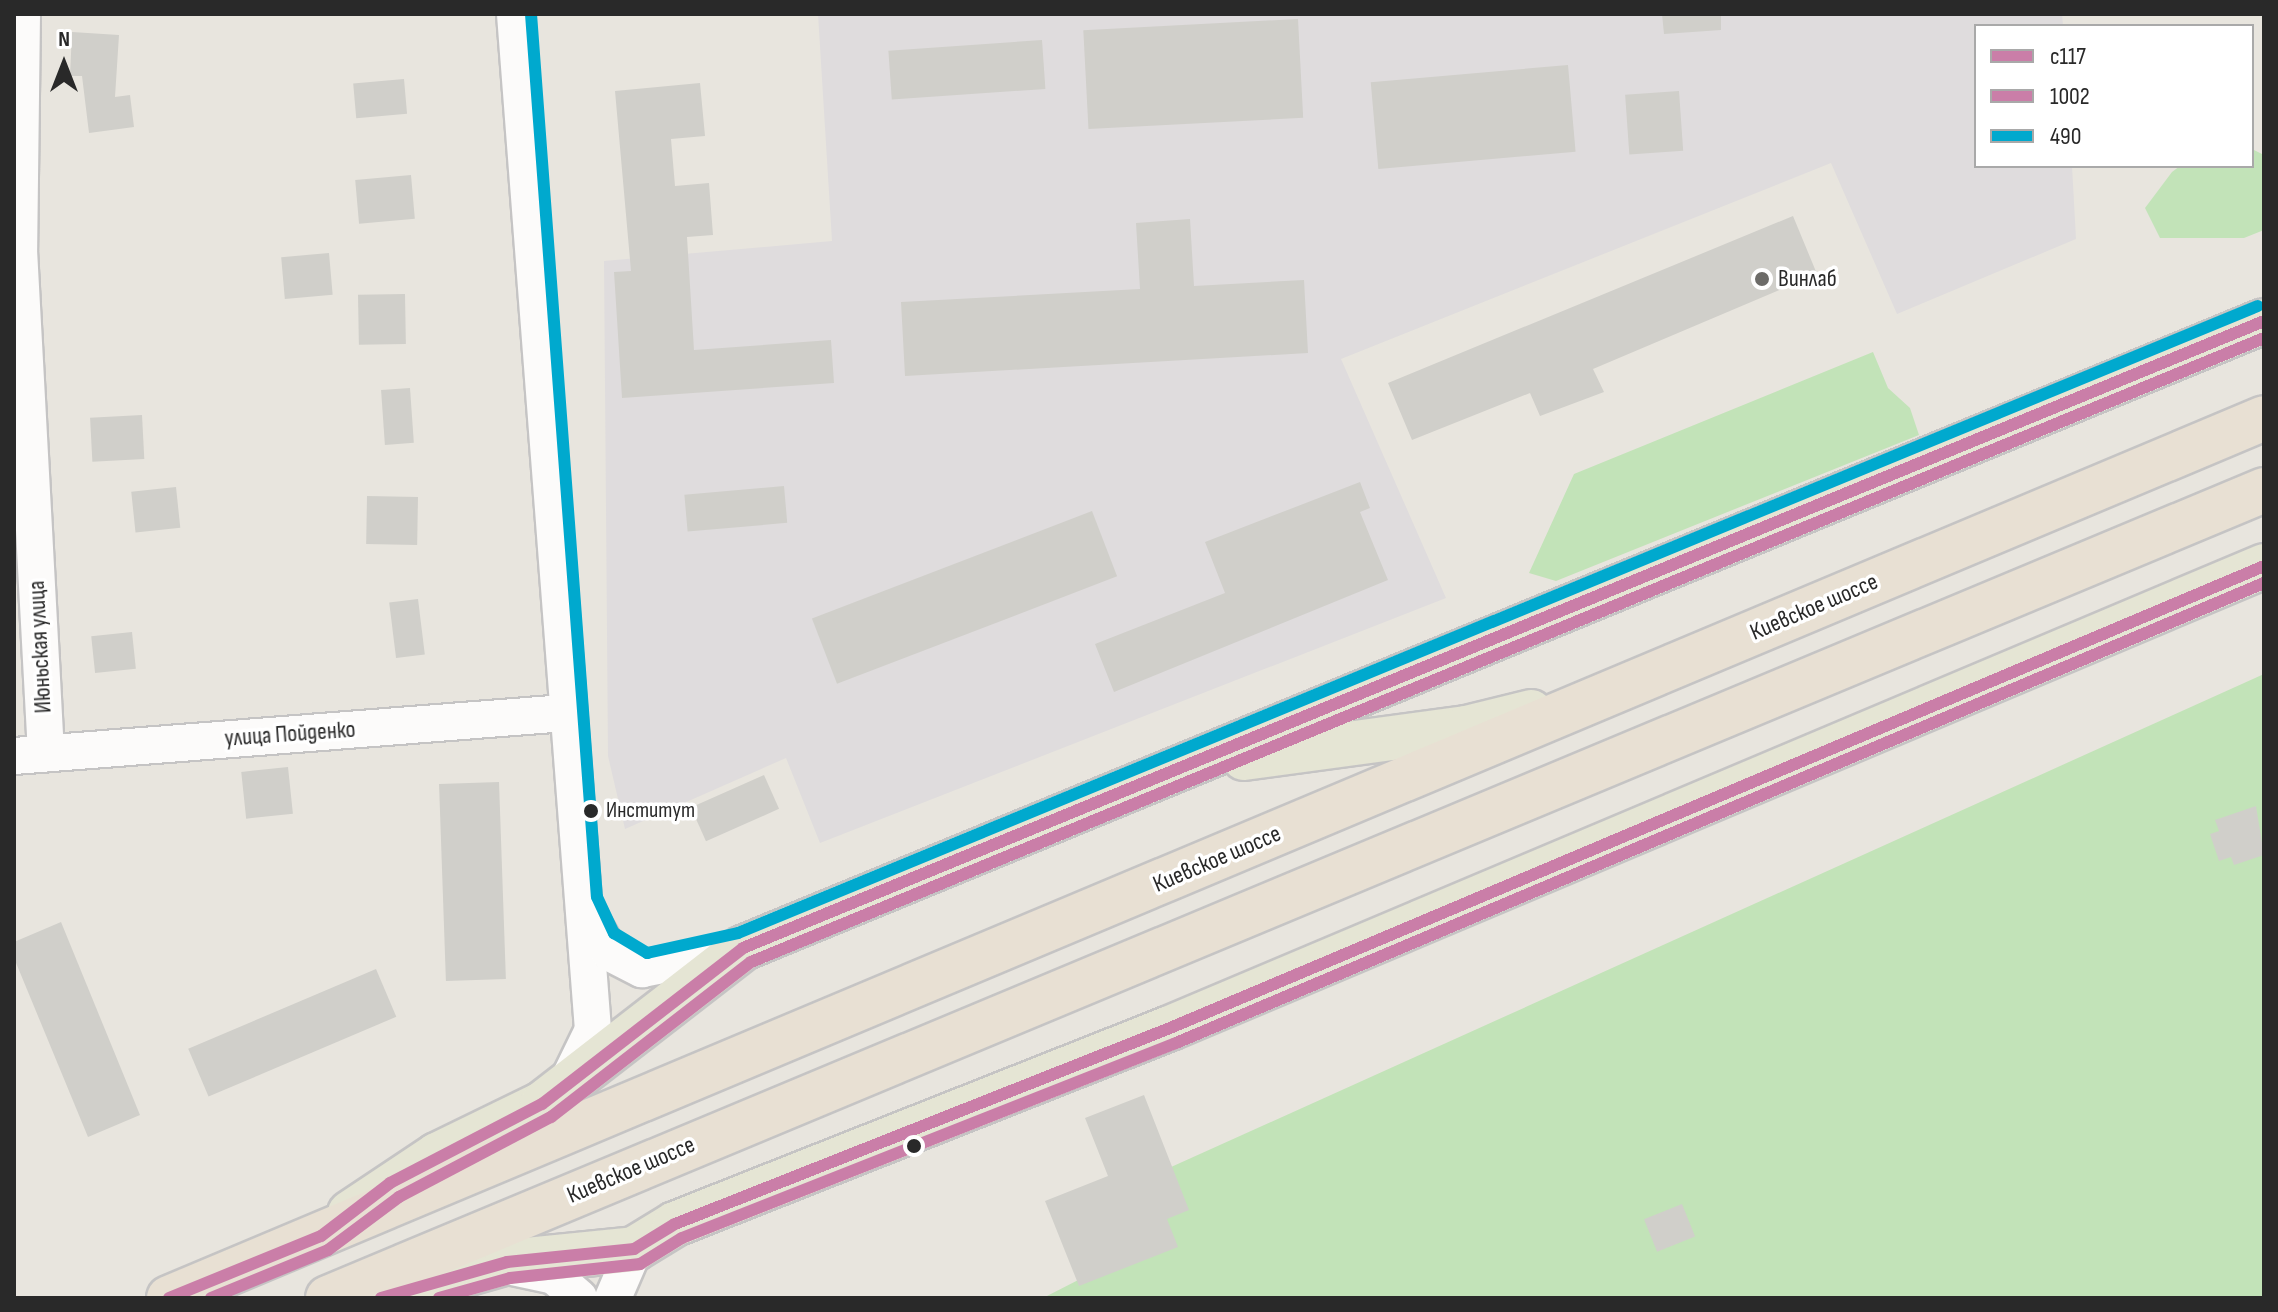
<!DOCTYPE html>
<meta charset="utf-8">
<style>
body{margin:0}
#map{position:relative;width:2278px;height:1312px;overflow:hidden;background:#e8e5de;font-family:"Sofia Sans Condensed",sans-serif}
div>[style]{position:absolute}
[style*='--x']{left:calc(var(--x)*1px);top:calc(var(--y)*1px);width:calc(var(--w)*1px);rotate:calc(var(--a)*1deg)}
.industrial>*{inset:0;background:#dfdcdd}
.green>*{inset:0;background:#c2e3b8}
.building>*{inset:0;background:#d0cfca;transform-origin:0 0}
.roads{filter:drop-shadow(2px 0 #c5c4c4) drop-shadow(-2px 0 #c5c4c4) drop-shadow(0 2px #c5c4c4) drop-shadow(0 -2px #c5c4c4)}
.minor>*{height:36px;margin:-18px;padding:0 18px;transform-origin:18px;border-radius:18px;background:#fcfbfa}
.major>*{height:44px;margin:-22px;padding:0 22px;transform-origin:22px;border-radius:22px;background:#e5e5d4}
.highway>*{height:44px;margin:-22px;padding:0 22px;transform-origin:22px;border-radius:22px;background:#e8e0d3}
.bus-1>*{height:12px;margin:-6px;padding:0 6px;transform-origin:6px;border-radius:6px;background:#ca7ea8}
.bus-2>*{height:12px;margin:-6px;padding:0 6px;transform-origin:6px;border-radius:6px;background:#ca7ea8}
.bus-3>*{height:12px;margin:-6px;padding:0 6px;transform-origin:6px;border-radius:6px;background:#00a9ce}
.dots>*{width:22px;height:22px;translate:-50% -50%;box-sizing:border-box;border:4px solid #fff;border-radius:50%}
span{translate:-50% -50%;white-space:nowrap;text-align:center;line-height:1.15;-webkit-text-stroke:7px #fff;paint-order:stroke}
.bus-label{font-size:22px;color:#292929}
.left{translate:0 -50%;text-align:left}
.poi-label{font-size:24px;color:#292929}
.street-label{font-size:24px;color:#292929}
.frame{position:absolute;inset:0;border:16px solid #292929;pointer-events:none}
.legend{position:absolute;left:1974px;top:24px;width:280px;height:144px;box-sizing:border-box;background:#fff;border:2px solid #a9a9a9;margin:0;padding:10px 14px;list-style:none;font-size:24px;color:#292929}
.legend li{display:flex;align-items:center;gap:16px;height:40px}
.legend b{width:40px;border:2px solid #a9a9a9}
.north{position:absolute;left:24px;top:24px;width:80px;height:80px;-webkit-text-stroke:6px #fff;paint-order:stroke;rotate:0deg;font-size:22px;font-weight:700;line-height:32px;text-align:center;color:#292929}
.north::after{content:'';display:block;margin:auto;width:28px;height:36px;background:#292929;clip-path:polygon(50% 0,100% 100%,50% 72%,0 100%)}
</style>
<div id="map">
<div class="industrial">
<i style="clip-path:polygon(818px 14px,2062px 14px,2063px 26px,1976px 26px,1976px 166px,2072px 166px,2076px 239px,1897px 314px,1831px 163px,1341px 359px,1446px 598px,820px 843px,786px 758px,625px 829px,608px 756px,604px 261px,832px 241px)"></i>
</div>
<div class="green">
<i style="clip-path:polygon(2252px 149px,2264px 155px,2264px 230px,2244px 238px,2160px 238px,2145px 208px,2172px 172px,2180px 166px,2252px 166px)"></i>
<i style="clip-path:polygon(1873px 352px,1888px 388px,1910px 408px,1919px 435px,1556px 581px,1529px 573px,1574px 474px)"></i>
<i style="clip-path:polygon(2264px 674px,2264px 1298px,1043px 1298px,1090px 1274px,1160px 1172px)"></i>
</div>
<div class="building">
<i style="clip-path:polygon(1662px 14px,1721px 14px,1721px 30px,1664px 34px)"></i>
<i style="left:1298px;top:19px;width:99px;height:215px;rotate:87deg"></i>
<i style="clip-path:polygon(72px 32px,119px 35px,115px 97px,130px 95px,134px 127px,89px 133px,82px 76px,70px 76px)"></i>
<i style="left:1042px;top:40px;width:49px;height:154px;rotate:86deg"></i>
<i style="left:1568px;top:65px;width:87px;height:198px;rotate:85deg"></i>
<i style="left:404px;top:79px;width:35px;height:51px;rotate:85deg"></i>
<i style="clip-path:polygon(700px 83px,705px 136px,671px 139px,675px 186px,709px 183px,713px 235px,687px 237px,694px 350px,831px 340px,834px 383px,622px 398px,614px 272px,631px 271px,615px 91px)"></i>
<i style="left:1679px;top:91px;width:60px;height:54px;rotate:86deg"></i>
<i style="left:411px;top:175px;width:44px;height:56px;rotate:85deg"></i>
<i style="clip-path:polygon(1793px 216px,1817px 274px,1593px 369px,1604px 392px,1540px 416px,1530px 393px,1412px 440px,1388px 383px)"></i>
<i style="clip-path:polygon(1190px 219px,1194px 286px,1304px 280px,1308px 353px,905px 376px,901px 302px,1140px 289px,1136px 223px)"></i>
<i style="left:329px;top:253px;width:42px;height:48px;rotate:85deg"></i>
<i style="left:405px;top:294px;width:50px;height:47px;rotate:89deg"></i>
<i style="left:410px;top:388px;width:55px;height:29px;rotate:86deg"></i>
<i style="left:142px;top:415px;width:44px;height:52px;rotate:87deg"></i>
<i style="clip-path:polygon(1360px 482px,1370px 508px,1360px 512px,1388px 580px,1114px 692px,1095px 644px,1225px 593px,1205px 542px)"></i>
<i style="left:784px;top:486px;width:37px;height:100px;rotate:85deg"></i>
<i style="left:176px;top:487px;width:41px;height:45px;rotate:84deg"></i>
<i style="left:367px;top:496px;width:51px;height:48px;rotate:1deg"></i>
<i style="left:1092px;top:511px;width:70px;height:300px;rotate:69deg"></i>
<i style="left:418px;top:599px;width:56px;height:29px;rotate:83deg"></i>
<i style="left:132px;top:632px;width:37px;height:41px;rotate:84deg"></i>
<i style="left:288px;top:767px;width:47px;height:47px;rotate:84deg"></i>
<i style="left:764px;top:775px;width:37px;height:80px;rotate:66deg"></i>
<i style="left:499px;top:782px;width:197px;height:60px;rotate:88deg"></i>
<i style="clip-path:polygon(2256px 806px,2264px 855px,2234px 865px,2231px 857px,2219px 861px,2210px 834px,2219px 831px,2215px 820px)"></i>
<i style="clip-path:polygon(61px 922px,140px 1115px,88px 1137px,14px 958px,14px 942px)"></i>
<i style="left:376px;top:969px;width:52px;height:204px;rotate:67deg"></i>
<i style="clip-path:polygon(1144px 1095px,1189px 1210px,1167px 1219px,1178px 1247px,1079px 1286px,1045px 1201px,1108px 1176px,1085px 1118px)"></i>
<i style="left:1682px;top:1204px;width:35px;height:41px;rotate:68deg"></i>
</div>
<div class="roads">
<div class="minor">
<i style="--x:22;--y:14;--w:236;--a:90.7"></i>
<i style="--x:19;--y:250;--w:504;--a:86.93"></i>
<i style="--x:515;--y:14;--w:1019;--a:85.61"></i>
<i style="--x:593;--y:1030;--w:55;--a:116.1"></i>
<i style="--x:14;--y:756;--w:553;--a:-4.46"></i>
<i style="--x:587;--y:914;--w:45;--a:59.5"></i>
<i style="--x:610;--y:953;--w:36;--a:27"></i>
<i style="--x:642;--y:969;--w:94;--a:-11.1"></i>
<i style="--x:512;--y:1267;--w:43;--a:12.1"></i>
<i style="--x:554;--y:1276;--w:33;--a:41"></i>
<i style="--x:613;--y:1298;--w:53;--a:-66.8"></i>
</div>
<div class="major">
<i style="--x:1244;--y:758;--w:224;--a:-7.7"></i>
<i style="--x:1466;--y:728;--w:67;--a:-13.8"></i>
<i style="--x:350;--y:1213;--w:105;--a:-33.7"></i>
<i style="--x:437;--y:1155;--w:117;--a:-25.9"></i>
<i style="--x:542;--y:1104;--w:254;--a:-37.8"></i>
<i style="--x:743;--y:948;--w:1645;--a:-22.4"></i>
<i style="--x:381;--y:1298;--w:131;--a:-15.9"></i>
<i style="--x:507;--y:1262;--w:128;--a:-5.8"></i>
<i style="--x:634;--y:1249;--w:48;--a:-31.4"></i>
<i style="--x:675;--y:1224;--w:532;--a:-21.6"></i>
<i style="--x:1170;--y:1028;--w:1188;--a:-22.89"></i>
</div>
<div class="highway">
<i style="--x:169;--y:1298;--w:2272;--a:-22.78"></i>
<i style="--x:328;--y:1298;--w:2098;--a:-22.65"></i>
</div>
</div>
<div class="bus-1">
<i style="--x:169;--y:1298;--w:164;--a:-22.2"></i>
<i style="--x:321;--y:1236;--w:87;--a:-37.5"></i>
<i style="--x:390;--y:1183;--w:171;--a:-27.5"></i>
<i style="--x:542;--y:1104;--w:254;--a:-37.8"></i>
<i style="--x:743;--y:948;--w:1645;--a:-22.4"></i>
<i style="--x:381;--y:1298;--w:131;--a:-15.9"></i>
<i style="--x:507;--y:1262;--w:128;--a:-5.8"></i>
<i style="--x:634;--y:1249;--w:48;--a:-31.4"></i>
<i style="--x:675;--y:1224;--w:532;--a:-21.6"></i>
<i style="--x:1170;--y:1028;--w:1188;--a:-22.89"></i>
</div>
<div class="bus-2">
<i style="--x:211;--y:1298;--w:126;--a:-22.3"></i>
<i style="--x:328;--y:1250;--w:89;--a:-36.7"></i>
<i style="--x:399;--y:1197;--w:172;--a:-27.8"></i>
<i style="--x:551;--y:1117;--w:253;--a:-37.8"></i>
<i style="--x:751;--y:962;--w:1637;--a:-22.41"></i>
<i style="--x:439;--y:1298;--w:74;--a:-15.7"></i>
<i style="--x:510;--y:1278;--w:131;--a:-6.1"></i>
<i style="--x:640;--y:1264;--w:49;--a:-31.8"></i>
<i style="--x:682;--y:1238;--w:531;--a:-21.54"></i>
<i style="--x:1176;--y:1043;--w:1181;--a:-22.92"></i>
</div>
<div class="bus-3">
<i style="--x:531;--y:14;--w:885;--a:85.73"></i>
<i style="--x:597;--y:897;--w:40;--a:65"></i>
<i style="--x:614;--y:933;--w:39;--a:31"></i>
<i style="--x:647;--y:953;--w:93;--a:-12.4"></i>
<i style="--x:738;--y:933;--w:1644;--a:-22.42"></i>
</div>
<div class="dots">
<i style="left:1762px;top:279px;background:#6c6b68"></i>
<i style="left:591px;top:811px;background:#292929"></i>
<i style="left:914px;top:1146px;background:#292929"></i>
</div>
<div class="bus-label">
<span class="left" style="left:606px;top:811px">Институт</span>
</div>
<div class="poi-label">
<span class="left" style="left:1778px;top:279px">Винлаб</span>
</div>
<div class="street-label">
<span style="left:1814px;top:607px;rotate:-23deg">Киевское шоссе</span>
<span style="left:40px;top:647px;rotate:-93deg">Июньская улица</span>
<span style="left:290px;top:734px;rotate:-4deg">улица Пойденко</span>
<span style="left:1217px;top:859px;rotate:-23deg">Киевское шоссе</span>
<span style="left:631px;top:1170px;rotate:-23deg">Киевское шоссе</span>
</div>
<div class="frame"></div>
<ul class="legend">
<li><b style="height:10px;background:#ca7ea8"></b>с117</li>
<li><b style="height:10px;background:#ca7ea8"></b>1002</li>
<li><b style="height:10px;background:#00a9ce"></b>490</li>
</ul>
<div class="north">N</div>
</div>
